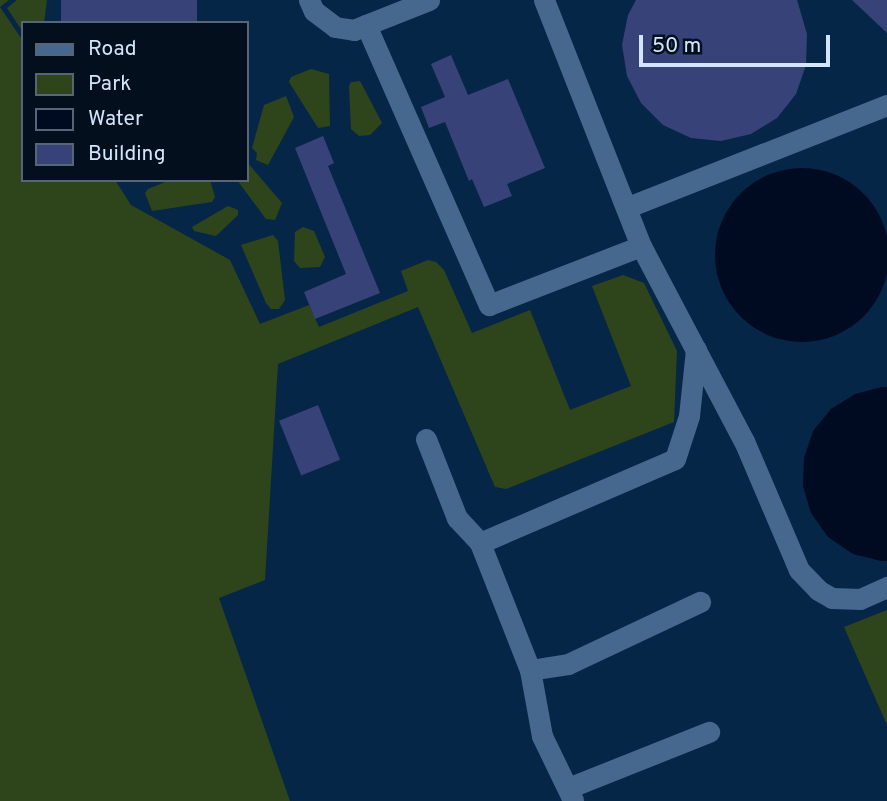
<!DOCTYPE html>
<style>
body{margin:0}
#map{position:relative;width:887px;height:801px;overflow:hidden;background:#062647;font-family:Overpass,sans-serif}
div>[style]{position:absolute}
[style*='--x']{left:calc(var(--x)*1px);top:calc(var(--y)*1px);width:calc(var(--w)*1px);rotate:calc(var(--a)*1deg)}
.green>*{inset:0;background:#2e451b}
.water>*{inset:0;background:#000b22}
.round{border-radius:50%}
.building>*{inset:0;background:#374279;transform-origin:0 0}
.minor>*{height:21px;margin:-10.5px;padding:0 10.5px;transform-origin:10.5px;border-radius:10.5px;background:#47688e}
span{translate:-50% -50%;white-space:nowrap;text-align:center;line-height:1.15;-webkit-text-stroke:6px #040f1e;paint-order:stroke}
.legend{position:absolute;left:21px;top:21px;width:228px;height:161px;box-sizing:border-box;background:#040f1e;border:2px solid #576576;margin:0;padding:9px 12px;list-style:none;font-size:21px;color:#d3e5fb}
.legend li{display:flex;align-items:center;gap:14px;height:35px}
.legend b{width:35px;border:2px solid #576576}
.scale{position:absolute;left:639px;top:35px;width:191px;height:32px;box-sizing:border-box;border:4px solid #d3e5fb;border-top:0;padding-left:9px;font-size:21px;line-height:24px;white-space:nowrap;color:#d3e5fb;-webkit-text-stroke:5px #040f1e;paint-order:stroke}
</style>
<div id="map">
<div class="green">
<i style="clip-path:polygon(0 0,9px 0,0 7px,23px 41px,23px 180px,115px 180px,131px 205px,230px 260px,260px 324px,309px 305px,319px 327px,408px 291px,401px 271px,428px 260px,436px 262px,444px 270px,472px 333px,530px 310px,570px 410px,631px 386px,592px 286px,623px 275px,644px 283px,677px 351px,674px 422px,506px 489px,495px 487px,418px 307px,278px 364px,265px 580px,219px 598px,290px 801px,0 801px)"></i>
<i style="clip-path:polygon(17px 0,47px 0,44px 23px,23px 23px,23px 32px,7px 8px)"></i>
<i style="clip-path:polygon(311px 69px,329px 74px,330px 126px,318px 128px,289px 82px,291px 77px)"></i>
<i style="clip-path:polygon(360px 81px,382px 123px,370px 135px,359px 136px,351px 129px,349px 86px,351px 82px)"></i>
<i style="clip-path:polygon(286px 96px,294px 117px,268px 165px,256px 160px,257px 153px,252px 148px,264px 105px)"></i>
<i style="clip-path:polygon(247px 162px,282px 203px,275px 220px,266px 219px,237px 180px,247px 180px)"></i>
<i style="clip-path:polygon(170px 180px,210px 180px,215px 197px,212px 202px,152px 211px,145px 193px,148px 189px)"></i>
<i style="clip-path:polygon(228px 206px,238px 210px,238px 215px,216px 236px,194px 231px,192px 227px)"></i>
<i style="clip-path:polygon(303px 227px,314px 231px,325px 257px,320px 267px,300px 268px,294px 261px,295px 232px)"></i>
<i style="clip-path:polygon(273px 235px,278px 241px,285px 300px,279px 309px,271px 309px,266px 303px,241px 245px)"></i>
<i style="clip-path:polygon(887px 610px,887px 725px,844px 627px)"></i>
</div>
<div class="water">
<i class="round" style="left:715px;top:168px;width:174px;height:174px"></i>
<i style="clip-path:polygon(882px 387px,887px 387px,887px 561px,881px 561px,853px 554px,828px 537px,811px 513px,803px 486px,804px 458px,813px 431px,831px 409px,855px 394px)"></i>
</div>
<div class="building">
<i style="left:61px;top:0;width:136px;height:23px"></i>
<i style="clip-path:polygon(636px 0,797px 0,807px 34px,806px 65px,796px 94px,777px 118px,751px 134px,721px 141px,691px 138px,663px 125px,641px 103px,627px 76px,622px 45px,628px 15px)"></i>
<i style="clip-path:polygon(852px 0,887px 0,887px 33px)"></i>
<i style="clip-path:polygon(451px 55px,468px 95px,508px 79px,545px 168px,507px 184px,512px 196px,484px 207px,472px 179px,469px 181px,445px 122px,429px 128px,421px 107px,445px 97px,431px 64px)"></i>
<i style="clip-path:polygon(323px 136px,334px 163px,328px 166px,380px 293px,315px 319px,304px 292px,346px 274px,295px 148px)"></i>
<i style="left:318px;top:405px;width:59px;height:42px;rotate:68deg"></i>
</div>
<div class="minor">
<i style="--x:309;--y:0;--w:12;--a:66"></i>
<i style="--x:314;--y:11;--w:26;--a:37"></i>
<i style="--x:335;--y:27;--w:19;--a:9"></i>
<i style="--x:354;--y:30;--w:13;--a:-23"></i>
<i style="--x:429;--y:0;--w:68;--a:158.4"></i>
<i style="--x:366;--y:25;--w:306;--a:66.3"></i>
<i style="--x:489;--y:305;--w:163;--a:-21.2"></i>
<i style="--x:544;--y:0;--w:264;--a:68.5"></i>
<i style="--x:641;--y:246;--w:221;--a:62.2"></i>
<i style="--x:744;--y:441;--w:140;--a:66.9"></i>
<i style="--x:799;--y:570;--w:28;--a:46"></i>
<i style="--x:818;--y:590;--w:16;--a:30"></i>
<i style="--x:832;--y:598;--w:28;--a:2"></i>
<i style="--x:860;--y:599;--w:30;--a:-24"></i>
<i style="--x:628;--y:207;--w:278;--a:-21.5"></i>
<i style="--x:426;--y:439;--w:85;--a:68.6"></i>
<i style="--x:457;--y:518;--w:34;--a:47"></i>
<i style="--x:480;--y:543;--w:136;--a:68.5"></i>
<i style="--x:530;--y:670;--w:38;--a:-9"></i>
<i style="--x:568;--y:664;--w:146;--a:-25.2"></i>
<i style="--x:480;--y:543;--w:212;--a:-23.3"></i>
<i style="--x:675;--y:459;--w:45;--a:-72"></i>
<i style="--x:689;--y:416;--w:67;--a:-84"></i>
<i style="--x:530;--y:670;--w:67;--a:79.7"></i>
<i style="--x:542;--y:736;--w:71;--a:64.2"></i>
<i style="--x:568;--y:788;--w:152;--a:-21.7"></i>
</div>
<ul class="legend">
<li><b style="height:9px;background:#47688e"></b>Road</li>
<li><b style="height:19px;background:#2e451b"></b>Park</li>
<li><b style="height:19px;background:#000b22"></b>Water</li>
<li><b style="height:19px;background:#374279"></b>Building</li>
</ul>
<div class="scale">50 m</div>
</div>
